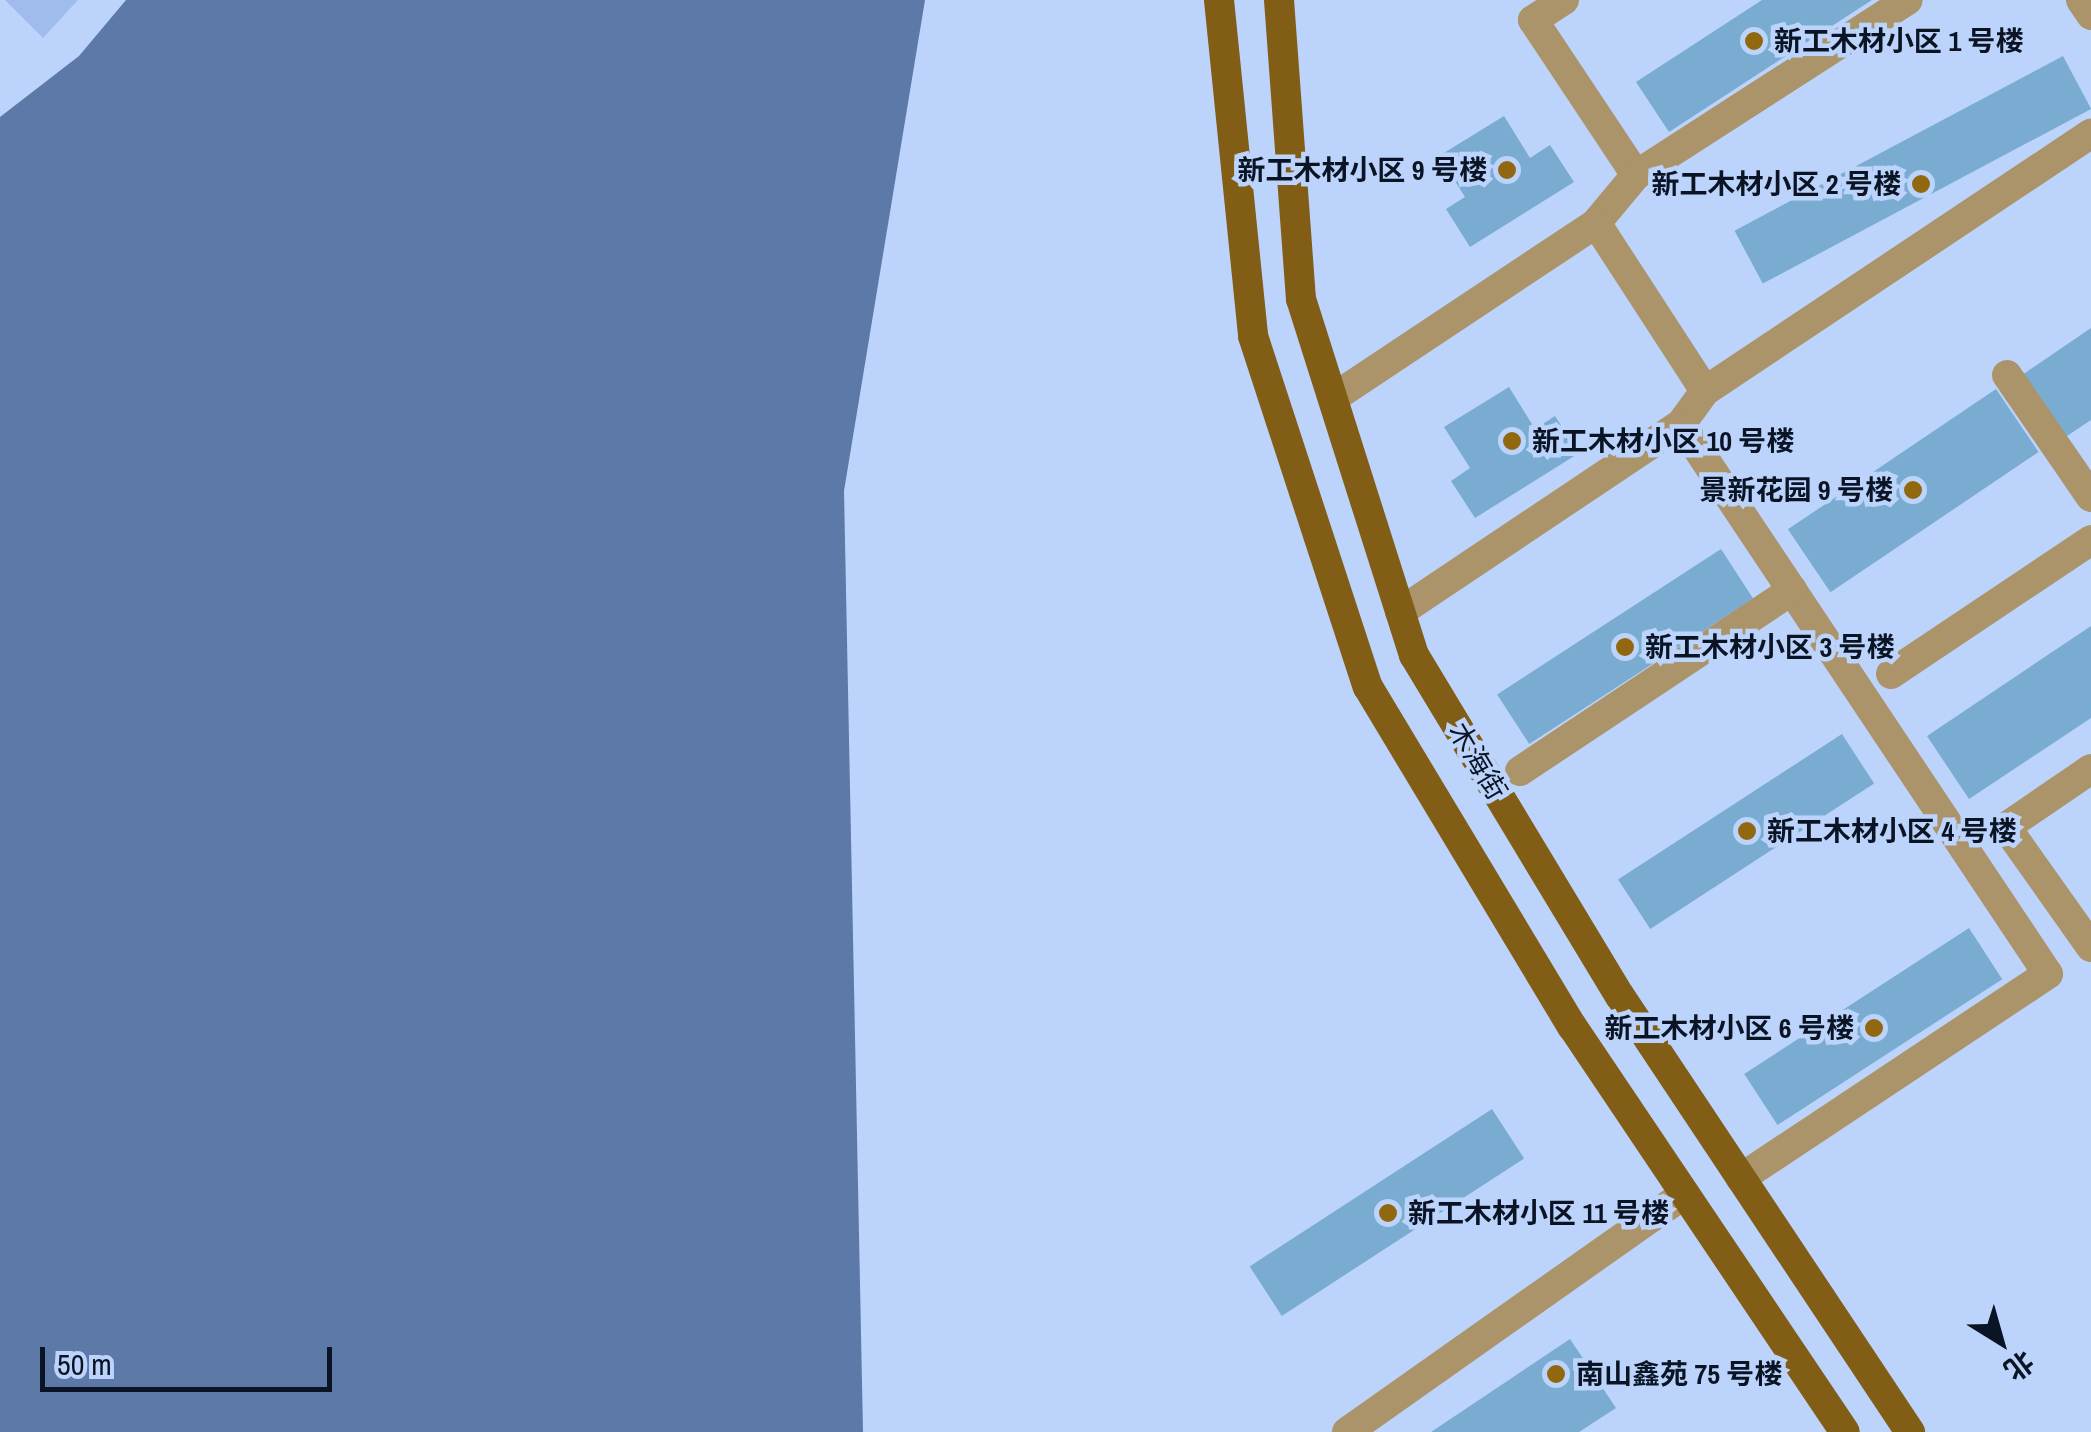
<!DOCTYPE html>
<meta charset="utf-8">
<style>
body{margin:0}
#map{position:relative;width:2091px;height:1432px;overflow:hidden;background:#bcd4fb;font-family:"Archivo Narrow","Noto Sans SC",sans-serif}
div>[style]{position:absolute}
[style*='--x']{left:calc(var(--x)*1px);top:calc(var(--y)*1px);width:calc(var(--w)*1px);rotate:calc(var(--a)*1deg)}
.green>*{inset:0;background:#9fbcec}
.water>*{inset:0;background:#5c79a8}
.building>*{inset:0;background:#79acd0;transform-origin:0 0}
.minor>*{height:30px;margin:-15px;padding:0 15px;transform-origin:15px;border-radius:15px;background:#ab936a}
.major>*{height:30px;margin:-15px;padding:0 15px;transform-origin:15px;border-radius:15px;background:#815d15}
.dots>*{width:28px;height:28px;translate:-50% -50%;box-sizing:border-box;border:5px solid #bcd4fb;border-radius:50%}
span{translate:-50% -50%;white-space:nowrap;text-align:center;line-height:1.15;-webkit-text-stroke:9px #bcd4fb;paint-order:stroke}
.poi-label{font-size:28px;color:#0a1425;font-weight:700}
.left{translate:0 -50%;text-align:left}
.right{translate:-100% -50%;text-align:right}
.street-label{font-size:28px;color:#0a1425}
.north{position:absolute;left:1951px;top:1292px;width:100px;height:100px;-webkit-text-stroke:8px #bcd4fb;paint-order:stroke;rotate:143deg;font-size:28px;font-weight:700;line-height:40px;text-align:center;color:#0a1425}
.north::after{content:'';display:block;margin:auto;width:35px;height:45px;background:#0a1425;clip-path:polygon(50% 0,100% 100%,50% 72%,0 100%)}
.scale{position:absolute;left:40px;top:1347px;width:292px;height:45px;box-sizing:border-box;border:5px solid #0a1425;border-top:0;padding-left:12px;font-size:30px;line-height:35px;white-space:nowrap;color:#0a1425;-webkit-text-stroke:8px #bcd4fb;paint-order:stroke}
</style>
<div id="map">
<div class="green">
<i style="clip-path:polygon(5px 0,78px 0,43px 38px)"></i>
</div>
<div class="water">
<i style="clip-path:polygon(126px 0,925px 0,844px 491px,863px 1432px,0 1432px,0 117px,79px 56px)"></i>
</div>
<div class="building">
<i style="clip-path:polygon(1762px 0,1872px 0,1669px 132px,1636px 82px)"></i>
<i style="left:2063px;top:56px;width:60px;height:372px;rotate:62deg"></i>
<i style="clip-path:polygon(1504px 116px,1530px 158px,1550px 145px,1574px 182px,1470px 247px,1446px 209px,1465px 197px,1439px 156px)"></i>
<i style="clip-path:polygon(2091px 328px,2091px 420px,2064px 438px,2022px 375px)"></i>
<i style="clip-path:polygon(1509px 387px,1535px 429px,1555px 416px,1579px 453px,1475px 518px,1451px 481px,1470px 468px,1444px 427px)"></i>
<i style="left:1996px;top:389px;width:76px;height:251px;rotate:56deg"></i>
<i style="left:1721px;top:549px;width:59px;height:267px;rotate:57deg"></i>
<i style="clip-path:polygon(2091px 626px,2091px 718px,1969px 799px,1927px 736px)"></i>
<i style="left:1842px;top:734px;width:59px;height:267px;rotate:57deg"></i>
<i style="left:1969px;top:928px;width:61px;height:268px;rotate:57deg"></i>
<i style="left:1492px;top:1109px;width:59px;height:289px;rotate:57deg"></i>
<i style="clip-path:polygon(1570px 1339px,1616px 1408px,1579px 1432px,1431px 1432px)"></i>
</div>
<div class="minor">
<i style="--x:1564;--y:0;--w:37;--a:147"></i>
<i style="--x:1533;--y:20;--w:186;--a:56.4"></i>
<i style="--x:1636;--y:175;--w:62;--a:129.8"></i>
<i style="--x:2081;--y:0;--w:18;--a:56"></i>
<i style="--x:1636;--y:175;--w:323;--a:-32.8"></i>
<i style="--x:2007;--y:375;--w:148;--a:55.5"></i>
<i style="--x:1705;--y:391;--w:464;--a:-33.7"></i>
<i style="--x:1333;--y:398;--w:316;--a:-33.6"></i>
<i style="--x:1596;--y:223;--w:200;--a:57"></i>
<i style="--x:1705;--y:391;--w:41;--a:126"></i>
<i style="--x:1400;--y:612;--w:338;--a:-33.8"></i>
<i style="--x:1681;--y:424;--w:661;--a:56.29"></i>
<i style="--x:2048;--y:974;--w:369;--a:146.4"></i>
<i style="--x:1891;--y:674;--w:241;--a:-33.8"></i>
<i style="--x:2091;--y:769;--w:103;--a:145.7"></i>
<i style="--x:2006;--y:827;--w:147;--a:54.7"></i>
<i style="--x:1520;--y:771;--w:327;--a:-33.6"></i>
<i style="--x:1347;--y:1432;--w:413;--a:-35.2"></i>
</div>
<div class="major">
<i style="--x:1219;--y:0;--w:338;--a:84.2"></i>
<i style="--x:1253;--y:336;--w:369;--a:71.9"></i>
<i style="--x:1368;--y:687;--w:396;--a:59"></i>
<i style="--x:1572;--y:1026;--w:489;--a:56.1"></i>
<i style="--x:1279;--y:0;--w:300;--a:85.8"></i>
<i style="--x:1301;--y:299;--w:374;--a:72.4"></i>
<i style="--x:1414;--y:655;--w:398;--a:58.9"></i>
<i style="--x:1620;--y:996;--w:524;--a:56.37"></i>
</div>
<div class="dots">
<i style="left:1754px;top:41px;background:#916810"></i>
<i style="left:1507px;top:170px;background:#916810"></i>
<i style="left:1921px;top:184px;background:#916810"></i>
<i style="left:1512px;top:441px;background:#916810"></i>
<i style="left:1913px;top:490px;background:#916810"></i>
<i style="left:1625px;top:647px;background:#916810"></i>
<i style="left:1747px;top:831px;background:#916810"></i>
<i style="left:1874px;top:1028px;background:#916810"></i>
<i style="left:1388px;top:1213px;background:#916810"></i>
<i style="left:1556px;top:1374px;background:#916810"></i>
</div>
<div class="poi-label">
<span class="left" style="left:1774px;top:41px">新工木材小区 1 号楼</span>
<span class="right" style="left:1487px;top:170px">新工木材小区 9 号楼</span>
<span class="right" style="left:1901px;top:184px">新工木材小区 2 号楼</span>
<span class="left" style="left:1532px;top:441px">新工木材小区 10 号楼</span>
<span class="right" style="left:1893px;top:490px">景新花园 9 号楼</span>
<span class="left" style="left:1645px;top:647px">新工木材小区 3 号楼</span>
<span class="left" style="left:1767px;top:831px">新工木材小区 4 号楼</span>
<span class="right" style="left:1854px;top:1028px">新工木材小区 6 号楼</span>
<span class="left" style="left:1408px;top:1213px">新工木材小区 11 号楼</span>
<span class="left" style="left:1576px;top:1374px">南山鑫苑 75 号楼</span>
</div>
<div class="street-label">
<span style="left:1478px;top:761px;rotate:59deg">木海街</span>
</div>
<div class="north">北</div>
<div class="scale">50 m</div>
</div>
